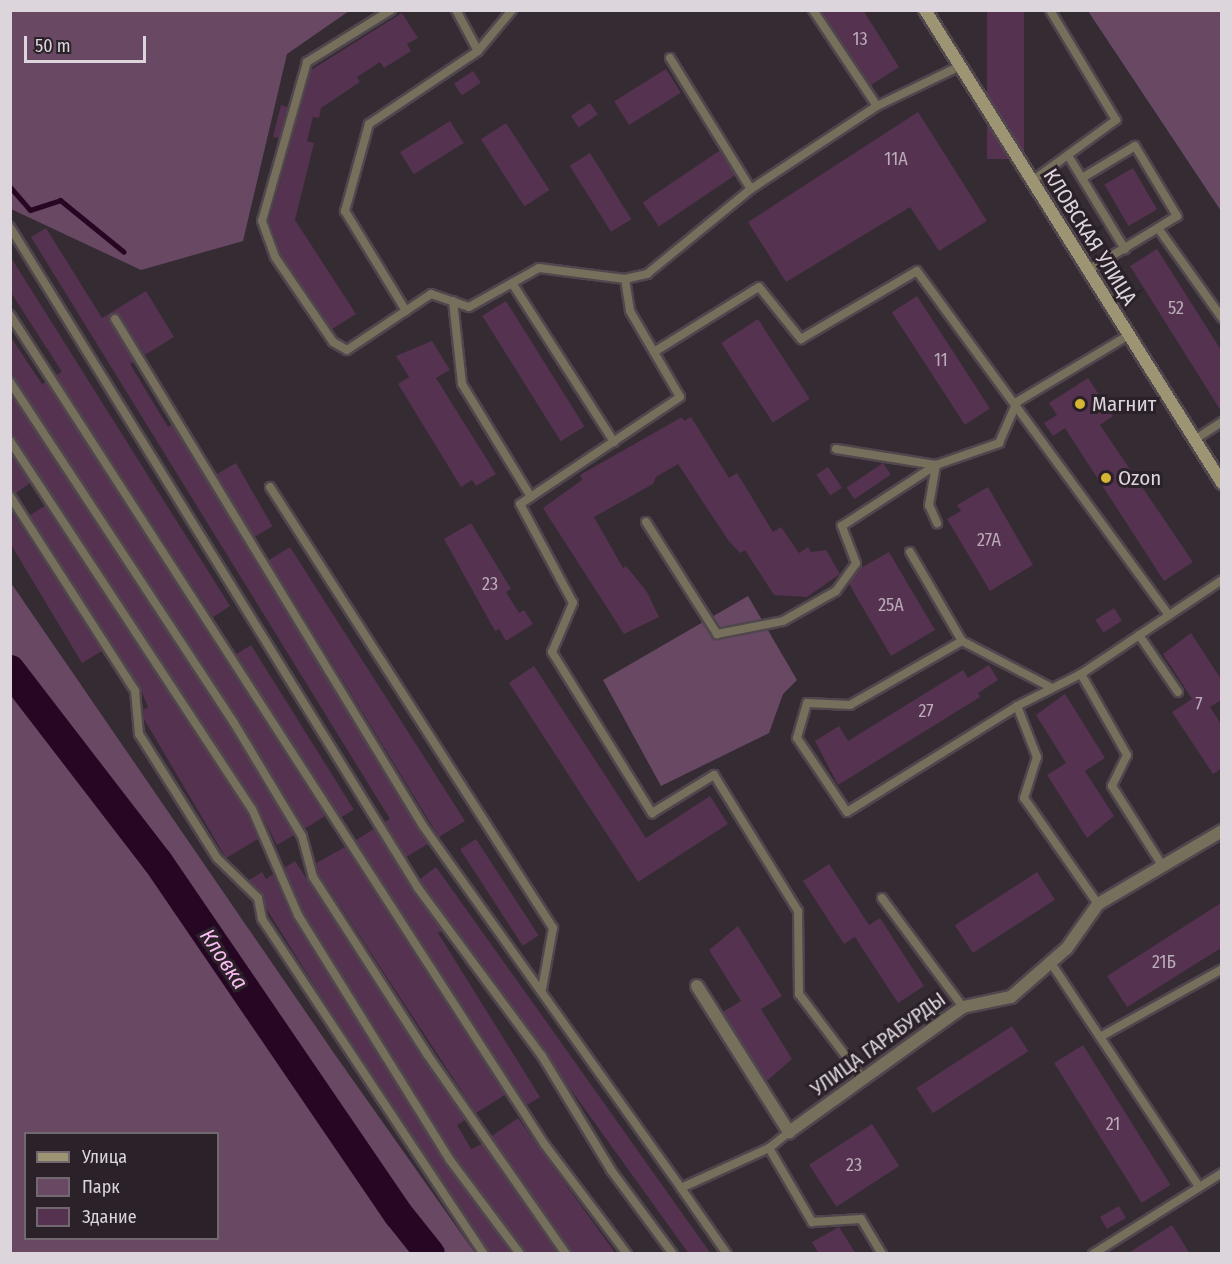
<!DOCTYPE html>
<meta charset="utf-8">
<style>
body{margin:0}
#map{position:relative;width:1232px;height:1264px;overflow:hidden;background:#352b33;font-family:"Fira Sans Condensed",sans-serif}
div>[style]{position:absolute}
[style*='--x']{left:calc(var(--x)*1px);top:calc(var(--y)*1px);width:calc(var(--w)*1px);rotate:calc(var(--a)*1deg)}
.green>*{inset:0;background:#694864}
.stream>*{height:5px;margin:-2.5px;padding:0 2.5px;transform-origin:2.5px;border-radius:2.5px;background:#260723}
.river>*{height:30px;margin:-15px;padding:0 15px;transform-origin:15px;border-radius:15px;background:#260723}
.building>*{inset:0;background:#553250;transform-origin:0 0}
.roads{filter:drop-shadow(2px 0 #50464e) drop-shadow(-2px 0 #50464e) drop-shadow(0 2px #50464e) drop-shadow(0 -2px #50464e)}
.lane>*{height:8px;margin:-4px;padding:0 4px;transform-origin:4px;border-radius:4px;background:#756f5b}
.street>*{height:12px;margin:-6px;padding:0 6px;transform-origin:6px;border-radius:6px;background:#756f5b}
.secondary>*{height:12px;margin:-6px;padding:0 6px;transform-origin:6px;border-radius:6px;background:#9d9474}
.dots>*{width:16px;height:16px;translate:-50% -50%;box-sizing:border-box;border:3px solid #2b2129;border-radius:50%}
span{translate:-50% -50%;white-space:nowrap;text-align:center;line-height:1.15;-webkit-text-stroke:6px #2b2129;paint-order:stroke}
.number-label{font-size:18px;color:#baacb8}
.number-label span{-webkit-text-stroke-width:0}
.street-label{font-size:21px;color:#dcd5db}
.poi-label{font-size:21px;color:#dcd5db}
.left{translate:0 -50%;text-align:left}
.water-label{font-size:22px;color:#f9baef;font-style:italic}
.frame{position:absolute;inset:0;border:12px solid #dcd5db;pointer-events:none}
.legend{position:absolute;left:24px;top:1132px;width:195px;height:108px;box-sizing:border-box;background:#2b2129;border:2px solid #726970;margin:0;padding:8px 10px;list-style:none;font-size:18px;color:#dcd5db}
.legend li{display:flex;align-items:center;gap:12px;height:30px}
.legend b{width:30px;border:2px solid #726970}
.scale{position:absolute;left:24px;top:36px;width:122px;height:27px;box-sizing:border-box;border:3px solid #dcd5db;border-top:0;padding-left:8px;font-size:18px;line-height:21px;white-space:nowrap;color:#dcd5db;-webkit-text-stroke:4px #2b2129;paint-order:stroke}
</style>
<div id="map">
<div class="green">
<i style="clip-path:polygon(11px 10px,349px 10px,349px 11px,287px 54px,243px 241px,141px 270px,11px 209px)"></i>
<i style="clip-path:polygon(1088px 11px,1221px 11px,1221px 211px)"></i>
<i style="clip-path:polygon(evenodd,11px 583px,338px 1059px,475px 1253px,11px 1253px,11px 583px,26px 1134px,218px 1134px,218px 1238px,26px 1238px,26px 1134px)"></i>
<i style="clip-path:polygon(748px 596px,797px 680px,783px 694px,769px 733px,661px 786px,603px 680px)"></i>
</div>
<div class="stream">
<i style="--x:10;--y:187;--w:30;--a:49"></i>
<i style="--x:30;--y:210;--w:32;--a:-18"></i>
<i style="--x:60;--y:200;--w:82;--a:39.1"></i>
</div>
<div class="river">
<i style="--x:10;--y:670;--w:242;--a:52.4"></i>
<i style="--x:158;--y:862;--w:427;--a:55.7"></i>
<i style="--x:399;--y:1215;--w:50;--a:51.5"></i>
</div>
<div class="building">
<i style="clip-path:polygon(821px 10px,863px 10px,899px 67px,871px 85px)"></i>
<i style="left:987px;top:10px;width:37px;height:149px"></i>
<i style="clip-path:polygon(402px 13px,418px 38px,407px 44px,411px 51px,384px 68px,380px 62px,357px 77px,360px 82px,321px 108px,319px 118px,313px 117px,307px 141px,314px 143px,295px 220px,356px 314px,332px 329px,281px 254px,269px 221px,311px 70px)"></i>
<i style="left:666px;top:69px;width:28px;height:61px;rotate:58deg"></i>
<i style="left:473px;top:71px;width:14px;height:23px;rotate:56deg"></i>
<i style="clip-path:polygon(292px 90px,279px 138px,273px 137px,281px 105px,287px 107px)"></i>
<i style="left:590px;top:103px;width:14px;height:23px;rotate:56deg"></i>
<i style="clip-path:polygon(918px 112px,987px 221px,939px 251px,910px 207px,786px 282px,748px 222px)"></i>
<i style="left:450px;top:121px;width:26px;height:59px;rotate:58deg"></i>
<i style="left:506px;top:123px;width:80px;height:30px;rotate:57deg"></i>
<i style="left:719px;top:151px;width:29px;height:92px;rotate:56deg"></i>
<i style="left:590px;top:153px;width:78px;height:24px;rotate:58deg"></i>
<i style="left:1133px;top:168px;width:48px;height:33px;rotate:60deg"></i>
<i style="clip-path:polygon(46px 228px,102px 318px,146px 291px,174px 337px,145px 355px,120px 315px,109px 316px,134px 362px,130px 364px,168px 427px,172px 424px,428px 844px,406px 857px,385px 822px,390px 819px,31px 237px)"></i>
<i style="clip-path:polygon(1157px 249px,1221px 350px,1221px 411px,1130px 266px)"></i>
<i style="clip-path:polygon(10px 256px,230px 606px,213px 617px,56px 375px,62px 372px,10px 291px)"></i>
<i style="left:917px;top:296px;width:134px;height:30px;rotate:57deg"></i>
<i style="left:506px;top:301px;width:148px;height:28px;rotate:58deg"></i>
<i style="left:758px;top:319px;width:95px;height:44px;rotate:57deg"></i>
<i style="clip-path:polygon(10px 336px,42px 384px,46px 382px,325px 816px,309px 826px,305px 828px,239px 720px,10px 376px)"></i>
<i style="clip-path:polygon(432px 341px,450px 370px,436px 378px,496px 474px,476px 486px,472px 480px,461px 487px,398px 384px,409px 377px,396px 356px)"></i>
<i style="clip-path:polygon(1088px 378px,1113px 416px,1100px 425px,1193px 562px,1164px 581px,1065px 428px,1053px 436px,1044px 423px,1057px 415px,1049px 403px)"></i>
<i style="clip-path:polygon(10px 394px,229px 726px,294px 835px,277px 845px,257px 806px,10px 435px)"></i>
<i style="clip-path:polygon(682px 417px,684px 421px,691px 417px,729px 478px,737px 473px,773px 532px,781px 527px,799px 553px,808px 547px,811px 552px,826px 550px,840px 574px,807px 597px,774px 595px,745px 550px,740px 553px,728px 540px,678px 464px,656px 477px,653px 484px,594px 517px,623px 568px,626px 566px,647px 592px,659px 617px,624px 634px,543px 508px,582px 480px,580px 475px)"></i>
<i style="clip-path:polygon(10px 453px,30px 483px,16px 493px,10px 490px)"></i>
<i style="left:236px;top:463px;width:73px;height:22px;rotate:60deg"></i>
<i style="left:883px;top:463px;width:14px;height:44px;rotate:56deg"></i>
<i style="left:828px;top:467px;width:25px;height:14px;rotate:56deg"></i>
<i style="clip-path:polygon(988px 487px,1033px 565px,990px 591px,947px 519px,961px 511px,957px 505px)"></i>
<i style="clip-path:polygon(45px 506px,246px 812px,258px 839px,226px 858px,144px 719px,143px 710px,148px 707px,140px 688px,30px 515px)"></i>
<i style="clip-path:polygon(10px 509px,102px 651px,82px 663px,10px 543px)"></i>
<i style="clip-path:polygon(471px 523px,511px 589px,506px 592px,519px 613px,524px 610px,533px 624px,506px 641px,499px 629px,495px 631px,444px 539px)"></i>
<i style="clip-path:polygon(290px 547px,465px 821px,439px 837px,269px 560px)"></i>
<i style="clip-path:polygon(889px 552px,935px 630px,891px 656px,849px 584px,859px 569px)"></i>
<i style="left:1114px;top:608px;width:15px;height:22px;rotate:58deg"></i>
<i style="clip-path:polygon(1191px 633px,1221px 679px,1221px 700px,1210px 707px,1221px 724px,1221px 769px,1213px 774px,1172px 712px,1192px 699px,1163px 654px)"></i>
<i style="left:251px;top:645px;width:194px;height:17px;rotate:58deg"></i>
<i style="clip-path:polygon(989px 665px,998px 680px,978px 693px,980px 697px,838px 785px,815px 741px,839px 726px,848px 741px,963px 670px,968px 678px)"></i>
<i style="clip-path:polygon(534px 666px,646px 838px,710px 796px,728px 824px,638px 882px,509px 683px)"></i>
<i style="clip-path:polygon(1065px 694px,1105px 758px,1085px 771px,1114px 816px,1087px 838px,1047px 775px,1066px 763px,1036px 715px)"></i>
<i style="clip-path:polygon(374px 829px,442px 931px,438px 933px,540px 1097px,527px 1105px,356px 840px)"></i>
<i style="left:476px;top:839px;width:115px;height:19px;rotate:57deg"></i>
<i style="clip-path:polygon(345px 847px,505px 1095px,476px 1113px,319px 874px,316px 863px)"></i>
<i style="clip-path:polygon(295px 861px,465px 1120px,457px 1125px,471px 1149px,482px 1144px,558px 1254px,526px 1254px,455px 1156px,304px 912px,284px 868px)"></i>
<i style="clip-path:polygon(829px 864px,869px 925px,880px 918px,924px 986px,898px 1003px,855px 937px,844px 944px,803px 881px)"></i>
<i style="clip-path:polygon(436px 867px,538px 1010px,711px 1254px,689px 1254px,423px 884px,420px 879px)"></i>
<i style="clip-path:polygon(262px 872px,266px 879px,273px 874px,292px 918px,445px 1163px,512px 1254px,491px 1254px,321px 996px,266px 908px,263px 894px,249px 880px)"></i>
<i style="left:1037px;top:872px;width:33px;height:98px;rotate:57deg"></i>
<i style="clip-path:polygon(1221px 903px,1221px 948px,1127px 1007px,1107px 976px)"></i>
<i style="clip-path:polygon(738px 926px,782px 996px,761px 1009px,792px 1059px,767px 1081px,723px 1012px,741px 1001px,709px 950px)"></i>
<i style="left:1012px;top:1026px;width:30px;height:114px;rotate:57deg"></i>
<i style="left:1083px;top:1045px;width:165px;height:34px;rotate:58deg"></i>
<i style="clip-path:polygon(518px 1118px,540px 1149px,616px 1254px,572px 1254px,492px 1136px)"></i>
<i style="left:872px;top:1124px;width:50px;height:75px;rotate:57deg"></i>
<i style="left:1119px;top:1206px;width:14px;height:22px;rotate:60deg"></i>
<i style="clip-path:polygon(1172px 1225px,1190px 1254px,1127px 1254px)"></i>
<i style="clip-path:polygon(839px 1227px,856px 1254px,819px 1254px,812px 1242px)"></i>
</div>
<div class="roads">
<div class="lane">
<i style="--x:391;--y:10;--w:99;--a:148.2"></i>
<i style="--x:307;--y:62;--w:165;--a:105.8"></i>
<i style="--x:262;--y:221;--w:38;--a:70"></i>
<i style="--x:275;--y:257;--w:103;--a:55.7"></i>
<i style="--x:333;--y:342;--w:16;--a:30"></i>
<i style="--x:347;--y:350;--w:101;--a:-33.7"></i>
<i style="--x:431;--y:294;--w:40;--a:18.9"></i>
<i style="--x:469;--y:307;--w:80;--a:-29.1"></i>
<i style="--x:539;--y:268;--w:87;--a:7.3"></i>
<i style="--x:625;--y:279;--w:23;--a:-13"></i>
<i style="--x:647;--y:274;--w:134;--a:-39.3"></i>
<i style="--x:751;--y:189;--w:151;--a:-33.4"></i>
<i style="--x:877;--y:106;--w:92;--a:-25.7"></i>
<i style="--x:813;--y:10;--w:115;--a:56.3"></i>
<i style="--x:478;--y:51;--w:53;--a:-50.3"></i>
<i style="--x:670;--y:58;--w:154;--a:58.3"></i>
<i style="--x:1069;--y:157;--w:108;--a:58.7"></i>
<i style="--x:1082;--y:178;--w:62;--a:-31.1"></i>
<i style="--x:1135;--y:146;--w:82;--a:59"></i>
<i style="--x:1177;--y:216;--w:22;--a:148"></i>
<i style="--x:1032;--y:181;--w:104;--a:-36"></i>
<i style="--x:1116;--y:120;--w:128;--a:-121"></i>
<i style="--x:10;--y:227;--w:777;--a:58.32"></i>
<i style="--x:418;--y:888;--w:209;--a:53.6"></i>
<i style="--x:542;--y:1056;--w:133;--a:58.8"></i>
<i style="--x:611;--y:1170;--w:104;--a:53.6"></i>
<i style="--x:1088;--y:270;--w:82;--a:-31"></i>
<i style="--x:1158;--y:228;--w:110;--a:54.6"></i>
<i style="--x:625;--y:279;--w:32;--a:81"></i>
<i style="--x:630;--y:311;--w:99;--a:59.8"></i>
<i style="--x:680;--y:397;--w:192;--a:146.2"></i>
<i style="--x:520;--y:504;--w:112;--a:61.8"></i>
<i style="--x:573;--y:603;--w:53;--a:113.2"></i>
<i style="--x:552;--y:652;--w:190;--a:58.2"></i>
<i style="--x:652;--y:813;--w:73;--a:-31.5"></i>
<i style="--x:714;--y:775;--w:160;--a:58.3"></i>
<i style="--x:798;--y:911;--w:83;--a:89.3"></i>
<i style="--x:799;--y:994;--w:106;--a:53"></i>
<i style="--x:512;--y:283;--w:189;--a:57.3"></i>
<i style="--x:453;--y:301;--w:83;--a:83.8"></i>
<i style="--x:462;--y:384;--w:132;--a:58.6"></i>
<i style="--x:406;--y:311;--w:117;--a:-121.4"></i>
<i style="--x:345;--y:211;--w:90;--a:-74.6"></i>
<i style="--x:369;--y:124;--w:131;--a:-33.8"></i>
<i style="--x:478;--y:51;--w:47;--a:-118.2"></i>
<i style="--x:10;--y:315;--w:987;--a:57.2"></i>
<i style="--x:545;--y:1145;--w:136;--a:53"></i>
<i style="--x:115;--y:319;--w:593;--a:58.72"></i>
<i style="--x:423;--y:826;--w:445;--a:54.5"></i>
<i style="--x:681;--y:1188;--w:97;--a:-24.4"></i>
<i style="--x:654;--y:352;--w:123;--a:-31.8"></i>
<i style="--x:759;--y:287;--w:67;--a:51.1"></i>
<i style="--x:801;--y:339;--w:134;--a:-30.4"></i>
<i style="--x:917;--y:271;--w:426;--a:53.8"></i>
<i style="--x:10;--y:382;--w:408;--a:56.7"></i>
<i style="--x:234;--y:723;--w:132;--a:59"></i>
<i style="--x:302;--y:836;--w:42;--a:75"></i>
<i style="--x:313;--y:877;--w:211;--a:57.2"></i>
<i style="--x:427;--y:1054;--w:244;--a:55.2"></i>
<i style="--x:1194;--y:440;--w:33;--a:-33"></i>
<i style="--x:10;--y:441;--w:440;--a:56.7"></i>
<i style="--x:252;--y:809;--w:116;--a:66.5"></i>
<i style="--x:298;--y:915;--w:288;--a:58.2"></i>
<i style="--x:450;--y:1160;--w:117;--a:53.3"></i>
<i style="--x:836;--y:449;--w:101;--a:9.1"></i>
<i style="--x:936;--y:465;--w:67;--a:-19.2"></i>
<i style="--x:999;--y:443;--w:45;--a:-66.3"></i>
<i style="--x:1017;--y:402;--w:131;--a:-30.9"></i>
<i style="--x:936;--y:465;--w:41;--a:99.9"></i>
<i style="--x:929;--y:505;--w:20;--a:66"></i>
<i style="--x:270;--y:487;--w:524;--a:57.31"></i>
<i style="--x:553;--y:928;--w:62;--a:100.2"></i>
<i style="--x:10;--y:496;--w:232;--a:57.3"></i>
<i style="--x:135;--y:691;--w:43;--a:84.7"></i>
<i style="--x:139;--y:734;--w:146;--a:57.8"></i>
<i style="--x:217;--y:858;--w:57;--a:44.3"></i>
<i style="--x:258;--y:898;--w:21;--a:79"></i>
<i style="--x:262;--y:919;--w:402;--a:56.5"></i>
<i style="--x:646;--y:522;--w:133;--a:57.6"></i>
<i style="--x:717;--y:634;--w:67;--a:-11.1"></i>
<i style="--x:783;--y:621;--w:61;--a:-29.5"></i>
<i style="--x:836;--y:591;--w:34;--a:-54"></i>
<i style="--x:856;--y:563;--w:40;--a:-111"></i>
<i style="--x:842;--y:526;--w:112;--a:-33"></i>
<i style="--x:910;--y:552;--w:103;--a:59.7"></i>
<i style="--x:1139;--y:635;--w:69;--a:55.6"></i>
<i style="--x:1081;--y:674;--w:93;--a:60.4"></i>
<i style="--x:1127;--y:755;--w:34;--a:116"></i>
<i style="--x:1112;--y:786;--w:93;--a:57.7"></i>
<i style="--x:1052;--y:688;--w:102;--a:-152.4"></i>
<i style="--x:962;--y:641;--w:129;--a:150.3"></i>
<i style="--x:850;--y:705;--w:43;--a:-177.3"></i>
<i style="--x:807;--y:703;--w:36;--a:106"></i>
<i style="--x:797;--y:738;--w:89;--a:56"></i>
<i style="--x:847;--y:812;--w:200;--a:-31.9"></i>
<i style="--x:1017;--y:706;--w:72;--a:-26.6"></i>
<i style="--x:1081;--y:674;--w:169;--a:-33.7"></i>
<i style="--x:1017;--y:706;--w:55;--a:68.6"></i>
<i style="--x:1037;--y:757;--w:43;--a:107.6"></i>
<i style="--x:1024;--y:798;--w:129;--a:55.1"></i>
<i style="--x:882;--y:898;--w:136;--a:53.4"></i>
<i style="--x:1051;--y:963;--w:268;--a:56.5"></i>
<i style="--x:1100;--y:1037;--w:140;--a:-29.1"></i>
<i style="--x:789;--y:1132;--w:26;--a:141"></i>
<i style="--x:769;--y:1148;--w:86;--a:59.8"></i>
<i style="--x:812;--y:1222;--w:49;--a:-3.5"></i>
<i style="--x:861;--y:1219;--w:41;--a:59"></i>
<i style="--x:681;--y:1188;--w:80;--a:55.1"></i>
<i style="--x:1093;--y:1254;--w:152;--a:-32.1"></i>
</div>
<div class="street">
<i style="--x:697;--y:986;--w:173;--a:57.8"></i>
<i style="--x:789;--y:1132;--w:214;--a:-35.7"></i>
<i style="--x:963;--y:1007;--w:49;--a:-11.8"></i>
<i style="--x:1011;--y:997;--w:74;--a:-41.2"></i>
<i style="--x:1067;--y:948;--w:54;--a:-54.8"></i>
<i style="--x:1098;--y:904;--w:144;--a:-30.5"></i>
</div>
<div class="secondary">
<i style="--x:925;--y:10;--w:559;--a:57.88"></i>
</div>
</div>
<div class="dots">
<i style="left:1080px;top:404px;background:#d5b534"></i>
<i style="left:1106px;top:478px;background:#d5b534"></i>
</div>
<div class="number-label">
<span style="left:860px;top:39px">13</span>
<span style="left:896px;top:159px">11А</span>
<span style="left:1176px;top:308px">52</span>
<span style="left:941px;top:360px">11</span>
<span style="left:989px;top:540px">27А</span>
<span style="left:490px;top:584px">23</span>
<span style="left:891px;top:605px">25А</span>
<span style="left:1199px;top:704px">7</span>
<span style="left:926px;top:711px">27</span>
<span style="left:1164px;top:962px">21Б</span>
<span style="left:1113px;top:1124px">21</span>
<span style="left:854px;top:1165px">23</span>
</div>
<div class="street-label">
<span style="left:1090px;top:237px;rotate:58deg">КЛОВСКАЯ УЛИЦА</span>
<span style="left:878px;top:1044px;rotate:-36deg">УЛИЦА ГАРАБУРДЫ</span>
</div>
<div class="poi-label">
<span class="left" style="left:1092px;top:404px">Магнит</span>
<span class="left" style="left:1118px;top:478px">Ozon</span>
</div>
<div class="water-label">
<span style="left:224px;top:959px;rotate:56deg">Кловка</span>
</div>
<div class="frame"></div>
<ul class="legend">
<li><b style="height:8px;background:#9d9474"></b>Улица</li>
<li><b style="height:16px;background:#694864"></b>Парк</li>
<li><b style="height:16px;background:#553250"></b>Здание</li>
</ul>
<div class="scale">50 m</div>
</div>
